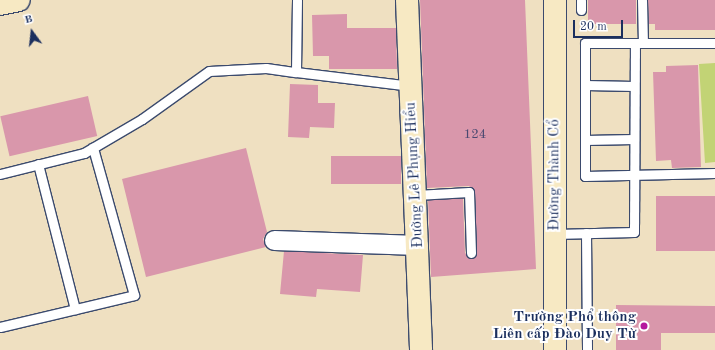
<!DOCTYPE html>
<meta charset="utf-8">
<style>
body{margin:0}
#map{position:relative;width:715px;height:350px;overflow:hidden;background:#efe0c1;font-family:"Old Standard TT",serif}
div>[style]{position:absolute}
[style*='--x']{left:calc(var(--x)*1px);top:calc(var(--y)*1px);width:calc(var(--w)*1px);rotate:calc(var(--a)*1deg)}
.green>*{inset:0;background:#c2d375}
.building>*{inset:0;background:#d997ab;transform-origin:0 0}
.roads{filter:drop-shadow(1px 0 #3b4a6d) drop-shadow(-1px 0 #3b4a6d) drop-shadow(0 1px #3b4a6d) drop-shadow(0 -1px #3b4a6d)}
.lane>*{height:9px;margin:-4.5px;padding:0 4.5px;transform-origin:4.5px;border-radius:4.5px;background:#fff}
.street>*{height:19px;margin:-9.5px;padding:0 9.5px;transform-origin:9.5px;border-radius:9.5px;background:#fff}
.secondary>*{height:22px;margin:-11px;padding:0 11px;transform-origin:11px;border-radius:11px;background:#f7e9c3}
.dots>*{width:11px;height:11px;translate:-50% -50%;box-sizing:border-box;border:2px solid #fff;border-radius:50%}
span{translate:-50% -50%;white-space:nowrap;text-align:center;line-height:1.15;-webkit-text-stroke:4px #fff;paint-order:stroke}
.number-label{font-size:13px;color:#4a4971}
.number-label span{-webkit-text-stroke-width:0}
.street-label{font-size:15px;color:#1b2f5e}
.poi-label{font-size:15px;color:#1b2f5e;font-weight:700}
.right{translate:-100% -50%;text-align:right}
.north{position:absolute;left:12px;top:12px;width:40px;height:40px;-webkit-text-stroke:3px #fff;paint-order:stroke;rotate:345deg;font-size:11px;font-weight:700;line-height:16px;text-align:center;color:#1b2f5e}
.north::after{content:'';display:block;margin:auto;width:14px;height:18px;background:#1b2f5e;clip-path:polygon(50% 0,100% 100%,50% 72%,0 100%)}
.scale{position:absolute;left:573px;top:20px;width:50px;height:18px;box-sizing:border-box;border:2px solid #1b2f5e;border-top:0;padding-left:5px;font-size:12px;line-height:14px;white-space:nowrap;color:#1b2f5e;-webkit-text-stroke:3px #fff;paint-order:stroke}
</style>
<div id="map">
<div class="green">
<i style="clip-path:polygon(715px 63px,715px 162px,705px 163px,699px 64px)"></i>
</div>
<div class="building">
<i style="clip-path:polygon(420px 0,525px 0,536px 269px,431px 277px,428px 200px,463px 198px,465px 253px,472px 259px,477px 253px,475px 192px,469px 186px,427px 188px)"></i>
<i style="left:588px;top:0;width:48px;height:24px"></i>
<i style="clip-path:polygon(648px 0,715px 0,715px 30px,655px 30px,655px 24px,649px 24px)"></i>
<i style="clip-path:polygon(347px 14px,347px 28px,396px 28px,397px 69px,329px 69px,329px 56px,313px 56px,312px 15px)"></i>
<i style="clip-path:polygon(698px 65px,701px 167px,672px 168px,671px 160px,656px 161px,653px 72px,666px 72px,666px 66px)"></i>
<i style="clip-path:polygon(290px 84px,318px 85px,318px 103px,335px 103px,334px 128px,310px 127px,309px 138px,288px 137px)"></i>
<i style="left:88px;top:96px;width:41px;height:90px;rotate:77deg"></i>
<i style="clip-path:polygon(246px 148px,267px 232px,263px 239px,266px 247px,146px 277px,122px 179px)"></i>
<i style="left:331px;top:156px;width:70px;height:28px"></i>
<i style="left:715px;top:196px;width:55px;height:59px;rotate:90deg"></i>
<i style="clip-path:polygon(284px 251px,363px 255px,360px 292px,317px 289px,316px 297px,280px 294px)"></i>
<i style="clip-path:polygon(616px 305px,715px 306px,715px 333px,661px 333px,661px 350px,616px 350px)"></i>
</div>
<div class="roads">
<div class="lane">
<i style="--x:297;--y:0;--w:72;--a:90.8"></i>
<i style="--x:296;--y:72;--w:116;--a:6.9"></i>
<i style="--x:642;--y:0;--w:43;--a:88.7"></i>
<i style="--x:581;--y:10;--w:10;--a:-90"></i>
<i style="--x:585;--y:85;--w:42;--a:-90"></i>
<i style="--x:585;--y:43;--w:130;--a:0"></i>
<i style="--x:634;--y:86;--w:49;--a:-178.8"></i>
<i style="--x:585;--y:85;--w:91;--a:90"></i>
<i style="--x:585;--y:176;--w:130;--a:-1.3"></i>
<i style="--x:585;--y:140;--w:49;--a:-1.2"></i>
<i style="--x:38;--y:164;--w:150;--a:75.7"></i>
<i style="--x:0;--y:174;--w:87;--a:-14"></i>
<i style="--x:84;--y:153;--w:67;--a:-30.4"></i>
<i style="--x:142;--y:119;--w:82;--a:-35.6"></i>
<i style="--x:209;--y:71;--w:57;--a:-3"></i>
<i style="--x:266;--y:68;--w:30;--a:8"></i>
<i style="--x:416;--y:195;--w:53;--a:-3.2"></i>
<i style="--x:469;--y:192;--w:61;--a:88.1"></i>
<i style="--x:586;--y:233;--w:117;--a:89.5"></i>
<i style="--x:555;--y:234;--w:79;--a:-1.5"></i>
<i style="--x:634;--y:232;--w:189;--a:-89.7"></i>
<i style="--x:0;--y:327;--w:138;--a:-13.4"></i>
<i style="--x:134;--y:295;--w:153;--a:-105.6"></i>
</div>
<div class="street">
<i style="--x:274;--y:240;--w:144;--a:2"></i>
</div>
<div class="secondary">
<i style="--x:407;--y:0;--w:350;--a:87.7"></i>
<i style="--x:0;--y:4;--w:19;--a:-12"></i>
<i style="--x:555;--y:350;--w:350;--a:-90"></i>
</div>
</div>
<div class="dots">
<i style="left:644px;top:326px;background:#b5179e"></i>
</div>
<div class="number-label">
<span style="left:475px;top:135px">124</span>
</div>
<div class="street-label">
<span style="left:415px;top:175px;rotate:-93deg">Đường Lê Phụng Hiểu</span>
<span style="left:555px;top:175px;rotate:-90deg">Đường Thành Cổ</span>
</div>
<div class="poi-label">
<span class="right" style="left:636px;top:326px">Trường Phổ thông<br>Liên cấp Đào Duy Từ</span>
</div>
<div class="north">B</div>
<div class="scale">20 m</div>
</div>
